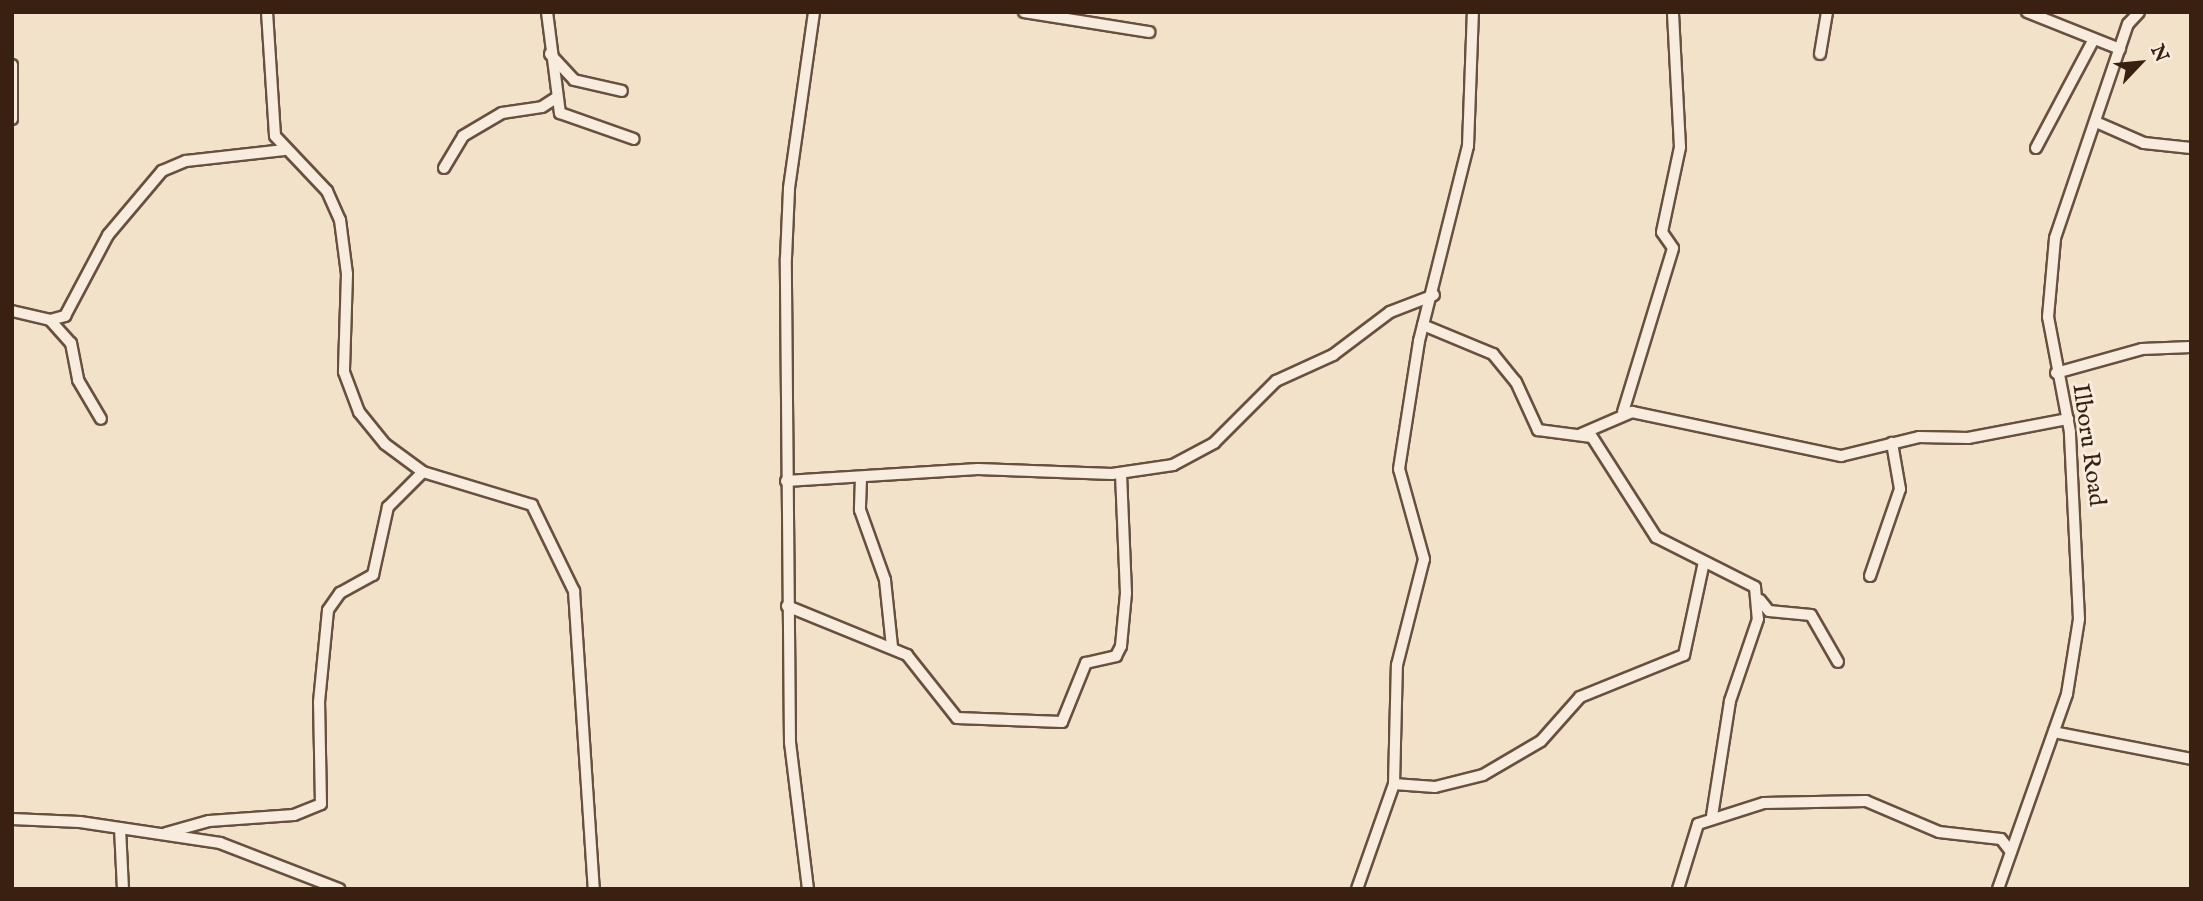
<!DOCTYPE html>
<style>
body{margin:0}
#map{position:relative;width:2203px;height:901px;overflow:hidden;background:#f3e2ca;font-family:"IM FELL English",serif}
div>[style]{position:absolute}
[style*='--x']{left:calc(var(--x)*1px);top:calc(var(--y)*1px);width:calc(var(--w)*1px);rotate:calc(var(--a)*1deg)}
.roads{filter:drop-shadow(2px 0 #68503f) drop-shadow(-2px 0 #68503f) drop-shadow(0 2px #68503f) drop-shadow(0 -2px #68503f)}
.minor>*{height:10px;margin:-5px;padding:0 5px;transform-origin:5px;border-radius:5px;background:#f7ecdd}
span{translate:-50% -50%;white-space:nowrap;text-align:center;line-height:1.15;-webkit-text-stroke:6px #f7ecdd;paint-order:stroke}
.street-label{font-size:24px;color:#3a2011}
.frame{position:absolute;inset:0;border:14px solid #3a2011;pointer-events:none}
.north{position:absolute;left:2105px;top:28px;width:70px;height:70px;-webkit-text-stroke:5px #f7ecdd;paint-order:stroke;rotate:64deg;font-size:19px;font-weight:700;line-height:28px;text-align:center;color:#3a2011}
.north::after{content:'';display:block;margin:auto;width:24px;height:32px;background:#3a2011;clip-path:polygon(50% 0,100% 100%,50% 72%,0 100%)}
</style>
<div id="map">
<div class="roads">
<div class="minor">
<i style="--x:267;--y:12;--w:124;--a:86.3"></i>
<i style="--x:275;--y:136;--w:76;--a:46.6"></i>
<i style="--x:327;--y:191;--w:32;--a:66"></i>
<i style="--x:340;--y:220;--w:54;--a:82.6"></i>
<i style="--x:347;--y:274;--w:98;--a:91.8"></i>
<i style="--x:344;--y:372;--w:43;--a:69.4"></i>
<i style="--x:359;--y:412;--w:41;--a:50.9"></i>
<i style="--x:385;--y:444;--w:47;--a:36.4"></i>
<i style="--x:423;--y:472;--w:114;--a:16.8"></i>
<i style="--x:532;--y:505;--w:96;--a:64"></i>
<i style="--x:574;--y:591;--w:299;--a:86.2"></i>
<i style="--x:547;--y:12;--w:102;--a:82.7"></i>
<i style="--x:560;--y:113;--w:78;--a:19.4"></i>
<i style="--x:1024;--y:12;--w:127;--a:9.1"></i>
<i style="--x:2027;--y:12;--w:100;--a:21.7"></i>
<i style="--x:550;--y:54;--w:35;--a:47"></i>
<i style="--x:574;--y:80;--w:49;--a:12.9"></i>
<i style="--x:1820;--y:54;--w:43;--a:-80.5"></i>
<i style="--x:12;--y:65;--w:54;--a:90"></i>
<i style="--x:2096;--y:122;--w:52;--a:23.6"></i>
<i style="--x:2144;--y:143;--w:47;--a:6.1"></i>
<i style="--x:2036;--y:148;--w:121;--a:-62"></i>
<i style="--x:444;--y:168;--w:37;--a:-59"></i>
<i style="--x:463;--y:136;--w:45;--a:-30.5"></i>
<i style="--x:502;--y:113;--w:40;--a:-8.5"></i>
<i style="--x:542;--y:107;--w:17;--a:-33"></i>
<i style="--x:12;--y:311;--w:39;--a:13"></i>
<i style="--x:50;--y:320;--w:16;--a:-15"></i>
<i style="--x:65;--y:316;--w:92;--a:-62"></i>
<i style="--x:108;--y:235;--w:84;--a:-49.8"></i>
<i style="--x:162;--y:171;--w:26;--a:-23"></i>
<i style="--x:186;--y:161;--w:99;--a:-6.4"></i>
<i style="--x:50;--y:320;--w:31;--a:48"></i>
<i style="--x:71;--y:343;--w:38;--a:79"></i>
<i style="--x:78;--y:380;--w:45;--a:59.5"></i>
<i style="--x:1423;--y:325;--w:76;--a:22.5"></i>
<i style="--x:1493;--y:354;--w:36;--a:51"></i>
<i style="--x:1516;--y:382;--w:53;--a:65.4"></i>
<i style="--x:1538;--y:430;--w:54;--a:7.4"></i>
<i style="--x:1592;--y:437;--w:119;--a:57.4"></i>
<i style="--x:1656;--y:537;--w:111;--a:26.8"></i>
<i style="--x:1755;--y:587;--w:32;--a:85"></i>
<i style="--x:1758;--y:619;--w:87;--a:108.9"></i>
<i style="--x:1730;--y:701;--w:116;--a:98.9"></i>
<i style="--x:2056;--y:373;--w:89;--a:-15.6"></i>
<i style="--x:2142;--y:349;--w:49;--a:-2.3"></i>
<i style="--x:1623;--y:412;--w:171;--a:-73"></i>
<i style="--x:1673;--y:248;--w:19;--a:-125"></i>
<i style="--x:1662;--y:232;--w:87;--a:-78"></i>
<i style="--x:1680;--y:147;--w:135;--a:-93"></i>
<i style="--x:1581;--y:434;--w:56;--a:-23.3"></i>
<i style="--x:1632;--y:412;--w:214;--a:11.9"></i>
<i style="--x:1841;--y:456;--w:80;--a:-13.7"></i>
<i style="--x:1919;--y:437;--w:49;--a:1.2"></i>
<i style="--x:1968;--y:438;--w:102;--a:-10.8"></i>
<i style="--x:861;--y:478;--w:32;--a:92"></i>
<i style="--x:860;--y:510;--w:74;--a:70.3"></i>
<i style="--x:885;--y:580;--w:67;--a:84"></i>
<i style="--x:786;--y:481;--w:192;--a:-3.6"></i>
<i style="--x:978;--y:469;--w:134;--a:2.1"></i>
<i style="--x:1112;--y:474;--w:62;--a:-8.4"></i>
<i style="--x:1173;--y:465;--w:47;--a:-28.2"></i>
<i style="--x:1214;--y:443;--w:88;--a:-45"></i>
<i style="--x:1276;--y:381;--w:63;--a:-24.5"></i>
<i style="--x:1333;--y:355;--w:71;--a:-37"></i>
<i style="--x:1390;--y:312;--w:47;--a:-21.1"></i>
<i style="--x:1870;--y:576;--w:92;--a:-71"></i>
<i style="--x:1900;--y:489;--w:47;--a:-99.9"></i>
<i style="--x:1760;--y:600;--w:14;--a:51"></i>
<i style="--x:1769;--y:611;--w:42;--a:5.4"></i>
<i style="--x:1811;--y:615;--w:54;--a:60.1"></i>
<i style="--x:787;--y:606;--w:130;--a:22.2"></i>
<i style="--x:907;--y:655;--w:80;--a:51.6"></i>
<i style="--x:957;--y:718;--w:105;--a:2.2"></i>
<i style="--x:1062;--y:722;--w:64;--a:-67.9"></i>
<i style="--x:1086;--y:663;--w:31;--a:-13"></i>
<i style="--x:1116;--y:656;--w:11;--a:-63"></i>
<i style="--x:1121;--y:646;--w:53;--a:-84.6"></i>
<i style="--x:1126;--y:593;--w:120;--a:-92.4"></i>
<i style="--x:2054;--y:732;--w:140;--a:11.1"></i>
<i style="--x:1394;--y:784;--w:41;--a:4.2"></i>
<i style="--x:1435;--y:787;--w:49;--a:-14"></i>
<i style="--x:1483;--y:775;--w:67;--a:-30.4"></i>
<i style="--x:1541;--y:741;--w:59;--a:-48.4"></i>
<i style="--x:1580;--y:697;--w:112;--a:-22"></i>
<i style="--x:1684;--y:655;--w:95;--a:-77.9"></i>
<i style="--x:12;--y:819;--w:68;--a:2.5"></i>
<i style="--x:80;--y:822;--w:142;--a:8.5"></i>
<i style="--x:220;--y:843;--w:128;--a:21.1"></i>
<i style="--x:120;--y:828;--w:61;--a:87.2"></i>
<i style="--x:166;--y:833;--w:45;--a:-15.6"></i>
<i style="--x:209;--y:821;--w:85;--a:-4"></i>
<i style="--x:294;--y:815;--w:29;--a:-22"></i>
<i style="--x:321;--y:804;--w:102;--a:-91.1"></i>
<i style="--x:319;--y:702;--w:92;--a:-84.4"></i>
<i style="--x:328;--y:610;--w:21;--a:-55"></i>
<i style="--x:340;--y:593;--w:38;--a:-29"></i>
<i style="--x:373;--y:575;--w:70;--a:-77.6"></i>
<i style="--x:388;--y:507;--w:49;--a:-45"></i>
<i style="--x:808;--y:889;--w:147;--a:-97"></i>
<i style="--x:790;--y:743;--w:485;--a:-90.5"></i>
<i style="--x:786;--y:258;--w:70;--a:-87.5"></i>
<i style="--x:789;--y:188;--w:178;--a:-81.9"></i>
<i style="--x:1357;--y:889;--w:111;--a:-70.6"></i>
<i style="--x:1394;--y:784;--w:119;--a:-88.6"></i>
<i style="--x:1397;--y:665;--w:109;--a:-75.7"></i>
<i style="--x:1424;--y:559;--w:93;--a:-105.5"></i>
<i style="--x:1399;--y:469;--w:130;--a:-81.1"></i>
<i style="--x:1419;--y:341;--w:201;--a:-75.9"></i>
<i style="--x:1468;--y:146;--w:134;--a:-87.9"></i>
<i style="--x:1678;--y:889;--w:68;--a:-72.9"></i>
<i style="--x:1698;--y:824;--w:69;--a:-17.7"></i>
<i style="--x:1764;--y:803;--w:102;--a:-1.1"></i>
<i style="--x:1866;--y:801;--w:79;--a:23"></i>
<i style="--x:1939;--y:832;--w:62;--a:6.4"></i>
<i style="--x:2001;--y:839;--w:16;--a:52"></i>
<i style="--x:1998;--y:889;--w:207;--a:-70.5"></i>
<i style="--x:2067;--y:694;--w:76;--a:-80.9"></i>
<i style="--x:2079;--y:619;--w:187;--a:-92.8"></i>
<i style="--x:2070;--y:432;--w:117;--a:-100.8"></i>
<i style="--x:2048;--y:317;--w:79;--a:-84.9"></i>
<i style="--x:2055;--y:238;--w:226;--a:-71.2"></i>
<i style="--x:2128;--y:24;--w:16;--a:-47"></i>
</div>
</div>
<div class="street-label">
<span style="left:2088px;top:445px;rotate:82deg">Ilboru Road</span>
</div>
<div class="frame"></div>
<div class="north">N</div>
</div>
